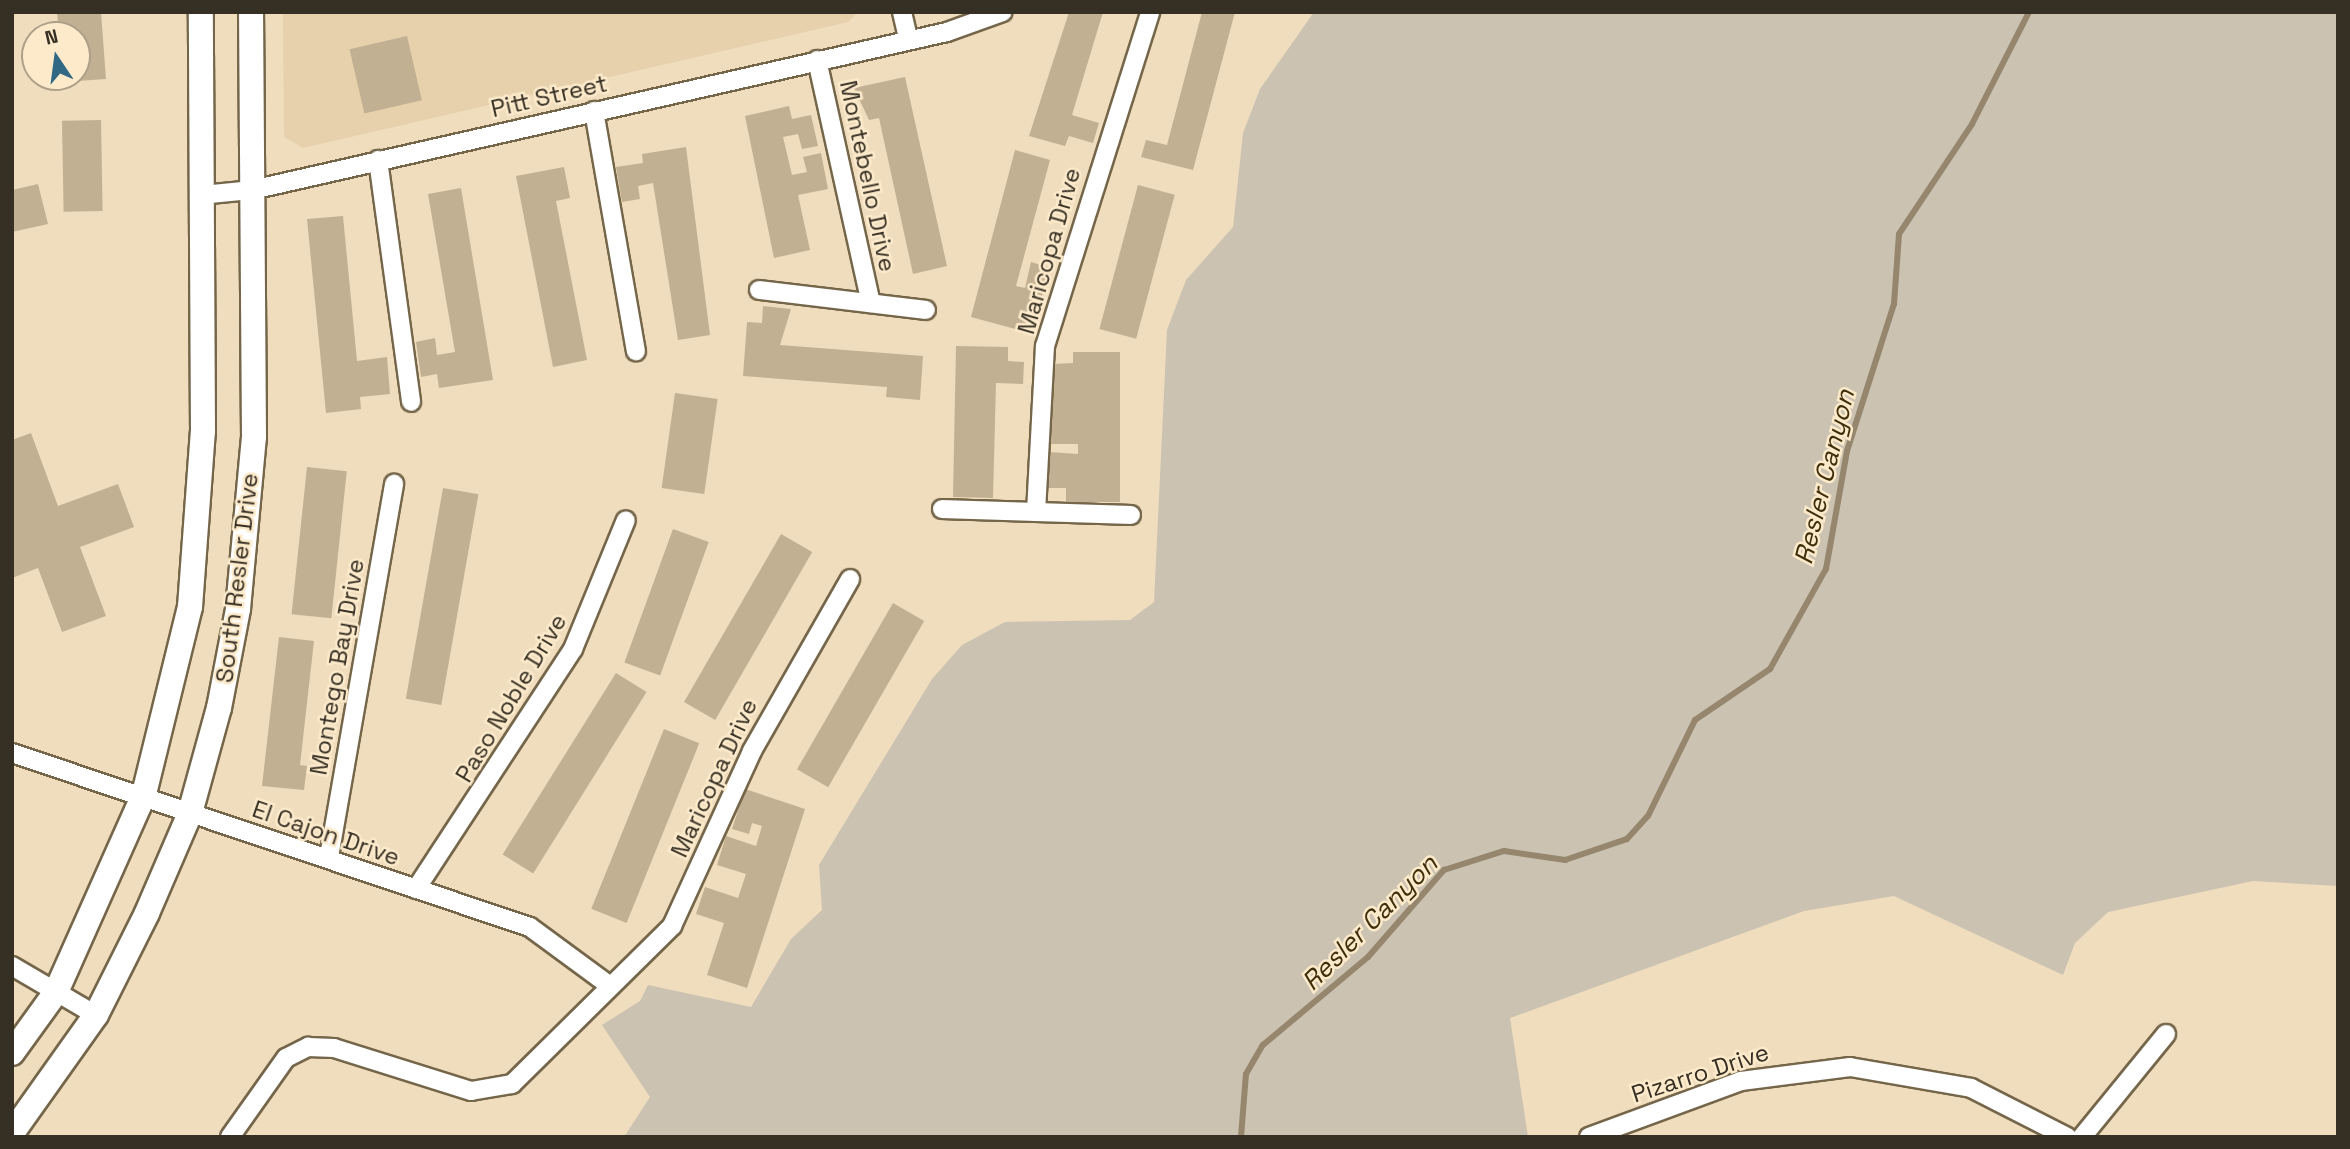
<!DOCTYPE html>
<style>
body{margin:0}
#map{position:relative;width:2350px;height:1149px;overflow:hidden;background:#efddbe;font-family:"Space Grotesk",sans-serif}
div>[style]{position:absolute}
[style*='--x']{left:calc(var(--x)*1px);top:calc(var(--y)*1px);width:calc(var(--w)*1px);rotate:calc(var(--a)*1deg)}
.built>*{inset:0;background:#e7d1ac}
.green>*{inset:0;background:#cbc2b1}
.stream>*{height:6px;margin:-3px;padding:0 3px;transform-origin:3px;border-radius:3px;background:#95866d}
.building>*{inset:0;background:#c1b092;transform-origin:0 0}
.roads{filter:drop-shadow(2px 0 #75664a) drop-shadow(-2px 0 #75664a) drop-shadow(0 2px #75664a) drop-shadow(0 -2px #75664a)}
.street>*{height:18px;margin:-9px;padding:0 9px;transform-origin:9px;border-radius:9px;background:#fff}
.secondary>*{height:24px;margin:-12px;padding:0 12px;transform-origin:12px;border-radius:12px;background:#fff}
span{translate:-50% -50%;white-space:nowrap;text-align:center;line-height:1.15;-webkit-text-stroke:5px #fceacb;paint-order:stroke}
.street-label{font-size:24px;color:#362f23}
.water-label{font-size:26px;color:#3f2e0a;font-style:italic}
.frame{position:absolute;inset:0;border:14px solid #362f23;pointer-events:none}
.north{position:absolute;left:21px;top:21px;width:70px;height:70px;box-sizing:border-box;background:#fceacb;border:2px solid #ad9f88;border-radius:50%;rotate:347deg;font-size:19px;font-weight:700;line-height:28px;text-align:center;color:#362f23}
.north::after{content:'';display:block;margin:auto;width:24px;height:32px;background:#316883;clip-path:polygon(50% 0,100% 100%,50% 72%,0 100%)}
</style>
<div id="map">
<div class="built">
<i style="clip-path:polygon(283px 12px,858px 12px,848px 22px,303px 148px,284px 137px)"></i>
</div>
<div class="green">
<i style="clip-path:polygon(1314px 12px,2338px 12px,2338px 886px,2253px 881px,2108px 912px,2075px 943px,2063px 975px,1894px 896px,1804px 911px,1510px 1018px,1528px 1137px,624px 1137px,650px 1097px,602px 1025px,640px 1001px,648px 985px,751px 1007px,791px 939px,822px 910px,819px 865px,932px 679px,962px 645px,1005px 622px,1130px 620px,1154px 602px,1167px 330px,1186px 280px,1233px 227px,1243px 133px,1260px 89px)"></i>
</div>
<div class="stream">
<i style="--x:1241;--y:1137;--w:63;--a:-85.5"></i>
<i style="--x:1246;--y:1074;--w:34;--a:-60"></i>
<i style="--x:1263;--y:1045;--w:137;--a:-40"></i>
<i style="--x:1368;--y:957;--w:116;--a:-48.9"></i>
<i style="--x:1444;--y:870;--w:63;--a:-17.6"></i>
<i style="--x:1504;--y:851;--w:62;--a:8.4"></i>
<i style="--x:1565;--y:860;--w:65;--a:-18.7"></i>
<i style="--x:1627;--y:839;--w:31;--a:-48"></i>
<i style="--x:1648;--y:816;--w:107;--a:-63.9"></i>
<i style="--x:1695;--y:720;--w:91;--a:-34.2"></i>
<i style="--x:1770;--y:669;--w:115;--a:-60.8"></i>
<i style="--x:1826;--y:569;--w:120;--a:-79.9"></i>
<i style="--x:1847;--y:451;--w:154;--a:-72.3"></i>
<i style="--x:1894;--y:304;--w:70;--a:-85.9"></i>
<i style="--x:1899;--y:234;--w:132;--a:-56.4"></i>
<i style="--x:1972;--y:124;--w:126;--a:-63"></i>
</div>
<div class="building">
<i style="clip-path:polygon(57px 12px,101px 12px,106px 79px,63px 82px,63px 77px,77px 77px,77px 35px,59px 35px)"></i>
<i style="clip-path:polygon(1069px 12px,1103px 12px,1072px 115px,1099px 123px,1093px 143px,1069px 136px,1065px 146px,1029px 136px)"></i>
<i style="clip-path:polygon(1202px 12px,1235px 12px,1193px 170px,1141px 157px,1146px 140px,1167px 145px)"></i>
<i style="left:407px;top:36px;width:66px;height:59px;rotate:77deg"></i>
<i style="clip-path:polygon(905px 77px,947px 266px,913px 274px,879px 118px,869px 120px,854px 88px)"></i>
<i style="clip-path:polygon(789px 106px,792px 119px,811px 115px,818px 146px,802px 149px,798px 134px,783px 137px,792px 175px,807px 172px,803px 157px,821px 153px,828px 189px,798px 195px,810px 250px,774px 258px,745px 116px)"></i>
<i style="left:101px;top:120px;width:91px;height:39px;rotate:89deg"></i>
<i style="clip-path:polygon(686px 147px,710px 335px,678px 340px,653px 183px,638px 186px,640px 199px,622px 202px,616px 167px,643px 163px,642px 154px)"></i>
<i style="clip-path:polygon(1015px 150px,1050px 160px,1016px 286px,1025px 288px,1031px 262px,1051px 268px,1030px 333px,971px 317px)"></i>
<i style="clip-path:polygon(564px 167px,570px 198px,556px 201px,587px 360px,553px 367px,516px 176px)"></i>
<i style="clip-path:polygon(38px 184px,48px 224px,12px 232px,12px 190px)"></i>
<i style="left:1138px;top:185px;width:38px;height:149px;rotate:15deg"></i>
<i style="clip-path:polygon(461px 188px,493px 380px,439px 388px,437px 374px,421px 377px,416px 342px,435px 338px,437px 355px,455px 352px,428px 194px)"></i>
<i style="clip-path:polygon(343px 216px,357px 361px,387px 357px,390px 394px,360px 397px,361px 409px,326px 413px,307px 219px)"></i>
<i style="clip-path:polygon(763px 306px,791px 309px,780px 345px,923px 356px,920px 400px,886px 397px,887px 387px,743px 376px,747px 322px,762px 323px)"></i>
<i style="clip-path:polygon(956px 346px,1008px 347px,1008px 361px,1024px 362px,1023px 384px,996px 383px,993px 498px,953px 497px)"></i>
<i style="clip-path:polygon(1073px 352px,1120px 352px,1120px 502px,1066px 502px,1066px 488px,1049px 488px,1049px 452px,1078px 454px,1078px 444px,1051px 444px,1053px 364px,1073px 363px)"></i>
<i style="left:675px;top:393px;width:43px;height:96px;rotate:8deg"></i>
<i style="clip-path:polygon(31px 433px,58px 506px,118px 484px,134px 527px,80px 547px,106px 616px,62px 632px,38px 568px,12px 578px,12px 440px)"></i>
<i style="left:307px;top:467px;width:40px;height:148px;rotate:6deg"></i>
<i style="left:443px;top:488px;width:36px;height:214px;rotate:10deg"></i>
<i style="left:673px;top:529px;width:38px;height:142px;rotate:20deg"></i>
<i style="left:781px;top:534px;width:36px;height:194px;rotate:30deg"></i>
<i style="left:893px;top:603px;width:36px;height:192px;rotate:30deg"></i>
<i style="clip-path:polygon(279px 637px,314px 641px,300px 765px,307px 766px,304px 790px,262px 786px)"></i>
<i style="left:616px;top:673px;width:36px;height:214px;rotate:32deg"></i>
<i style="left:664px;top:729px;width:38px;height:194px;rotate:22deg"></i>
<i style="clip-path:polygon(745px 789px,805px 809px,747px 988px,707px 975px,724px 923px,696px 914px,705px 887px,738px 898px,746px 874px,717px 865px,726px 836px,756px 846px,762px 826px,752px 823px,749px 834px,732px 829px)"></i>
</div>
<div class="roads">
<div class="street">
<i style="--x:902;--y:12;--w:28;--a:77"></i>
<i style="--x:817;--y:60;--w:249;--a:77.5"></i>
<i style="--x:594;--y:111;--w:244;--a:80.1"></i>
<i style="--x:378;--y:160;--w:244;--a:82.2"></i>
<i style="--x:201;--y:195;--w:51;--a:-5.6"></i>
<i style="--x:252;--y:190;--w:713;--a:-12.81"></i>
<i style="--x:947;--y:32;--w:59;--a:-19.7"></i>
<i style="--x:759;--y:290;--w:168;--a:6.8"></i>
<i style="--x:942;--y:509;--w:189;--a:1.8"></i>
<i style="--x:1036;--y:512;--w:166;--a:-86.9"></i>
<i style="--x:1045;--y:346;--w:350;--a:-72.5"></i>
<i style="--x:12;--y:753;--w:546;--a:18.57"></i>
<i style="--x:530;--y:927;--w:99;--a:36.4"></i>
<i style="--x:329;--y:857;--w:379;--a:-80.1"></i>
<i style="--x:416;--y:889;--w:287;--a:-56.8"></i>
<i style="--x:573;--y:649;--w:139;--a:-67.7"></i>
<i style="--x:12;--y:966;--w:97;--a:30.3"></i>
<i style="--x:230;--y:1137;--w:97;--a:-54.7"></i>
<i style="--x:286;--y:1058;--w:25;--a:-27"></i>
<i style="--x:308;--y:1047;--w:26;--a:2"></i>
<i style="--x:334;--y:1048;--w:144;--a:17.4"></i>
<i style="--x:471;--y:1091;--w:42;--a:-9.7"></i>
<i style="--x:512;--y:1084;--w:225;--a:-44.6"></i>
<i style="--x:672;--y:926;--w:192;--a:-65.4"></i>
<i style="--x:752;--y:751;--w:198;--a:-60.3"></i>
<i style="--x:1589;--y:1137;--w:162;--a:-20.2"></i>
<i style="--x:1741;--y:1081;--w:110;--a:-7.3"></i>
<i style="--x:1850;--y:1067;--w:123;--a:9.8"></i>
<i style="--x:1971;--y:1088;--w:108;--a:27"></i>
<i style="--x:2082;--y:1137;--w:133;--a:-50.8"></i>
</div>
<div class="secondary">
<i style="--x:12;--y:1053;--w:75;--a:-54.2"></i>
<i style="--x:56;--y:992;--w:217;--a:-66"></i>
<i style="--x:144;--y:794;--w:193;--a:-76.2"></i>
<i style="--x:190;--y:607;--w:176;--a:-85.8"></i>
<i style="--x:203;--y:431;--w:419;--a:-90.3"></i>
<i style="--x:12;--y:1133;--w:145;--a:-54.6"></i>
<i style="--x:96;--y:1015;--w:114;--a:-63.4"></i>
<i style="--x:147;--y:913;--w:109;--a:-66.7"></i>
<i style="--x:190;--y:813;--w:109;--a:-74.6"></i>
<i style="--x:219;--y:708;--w:101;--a:-79.1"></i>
<i style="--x:238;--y:609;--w:173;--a:-84.7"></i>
<i style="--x:254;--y:437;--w:425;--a:-90.4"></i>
</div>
</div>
<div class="street-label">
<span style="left:549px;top:96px;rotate:-13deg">Pitt Street</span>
<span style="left:868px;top:176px;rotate:78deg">Montebello Drive</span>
<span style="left:1049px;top:251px;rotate:-74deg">Maricopa Drive</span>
<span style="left:237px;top:578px;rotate:-83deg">South Resler Drive</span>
<span style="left:337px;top:667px;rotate:-80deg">Montego Bay Drive</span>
<span style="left:511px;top:698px;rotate:-59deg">Paso Noble Drive</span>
<span style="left:714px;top:778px;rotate:-65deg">Maricopa Drive</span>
<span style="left:326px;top:833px;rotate:19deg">El Cajon Drive</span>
<span style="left:1700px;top:1073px;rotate:-18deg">Pizarro Drive</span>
</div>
<div class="water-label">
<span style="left:1825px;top:477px;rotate:-76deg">Resler Canyon</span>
<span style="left:1370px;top:923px;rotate:-45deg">Resler Canyon</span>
</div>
<div class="frame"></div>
<div class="north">N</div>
</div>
